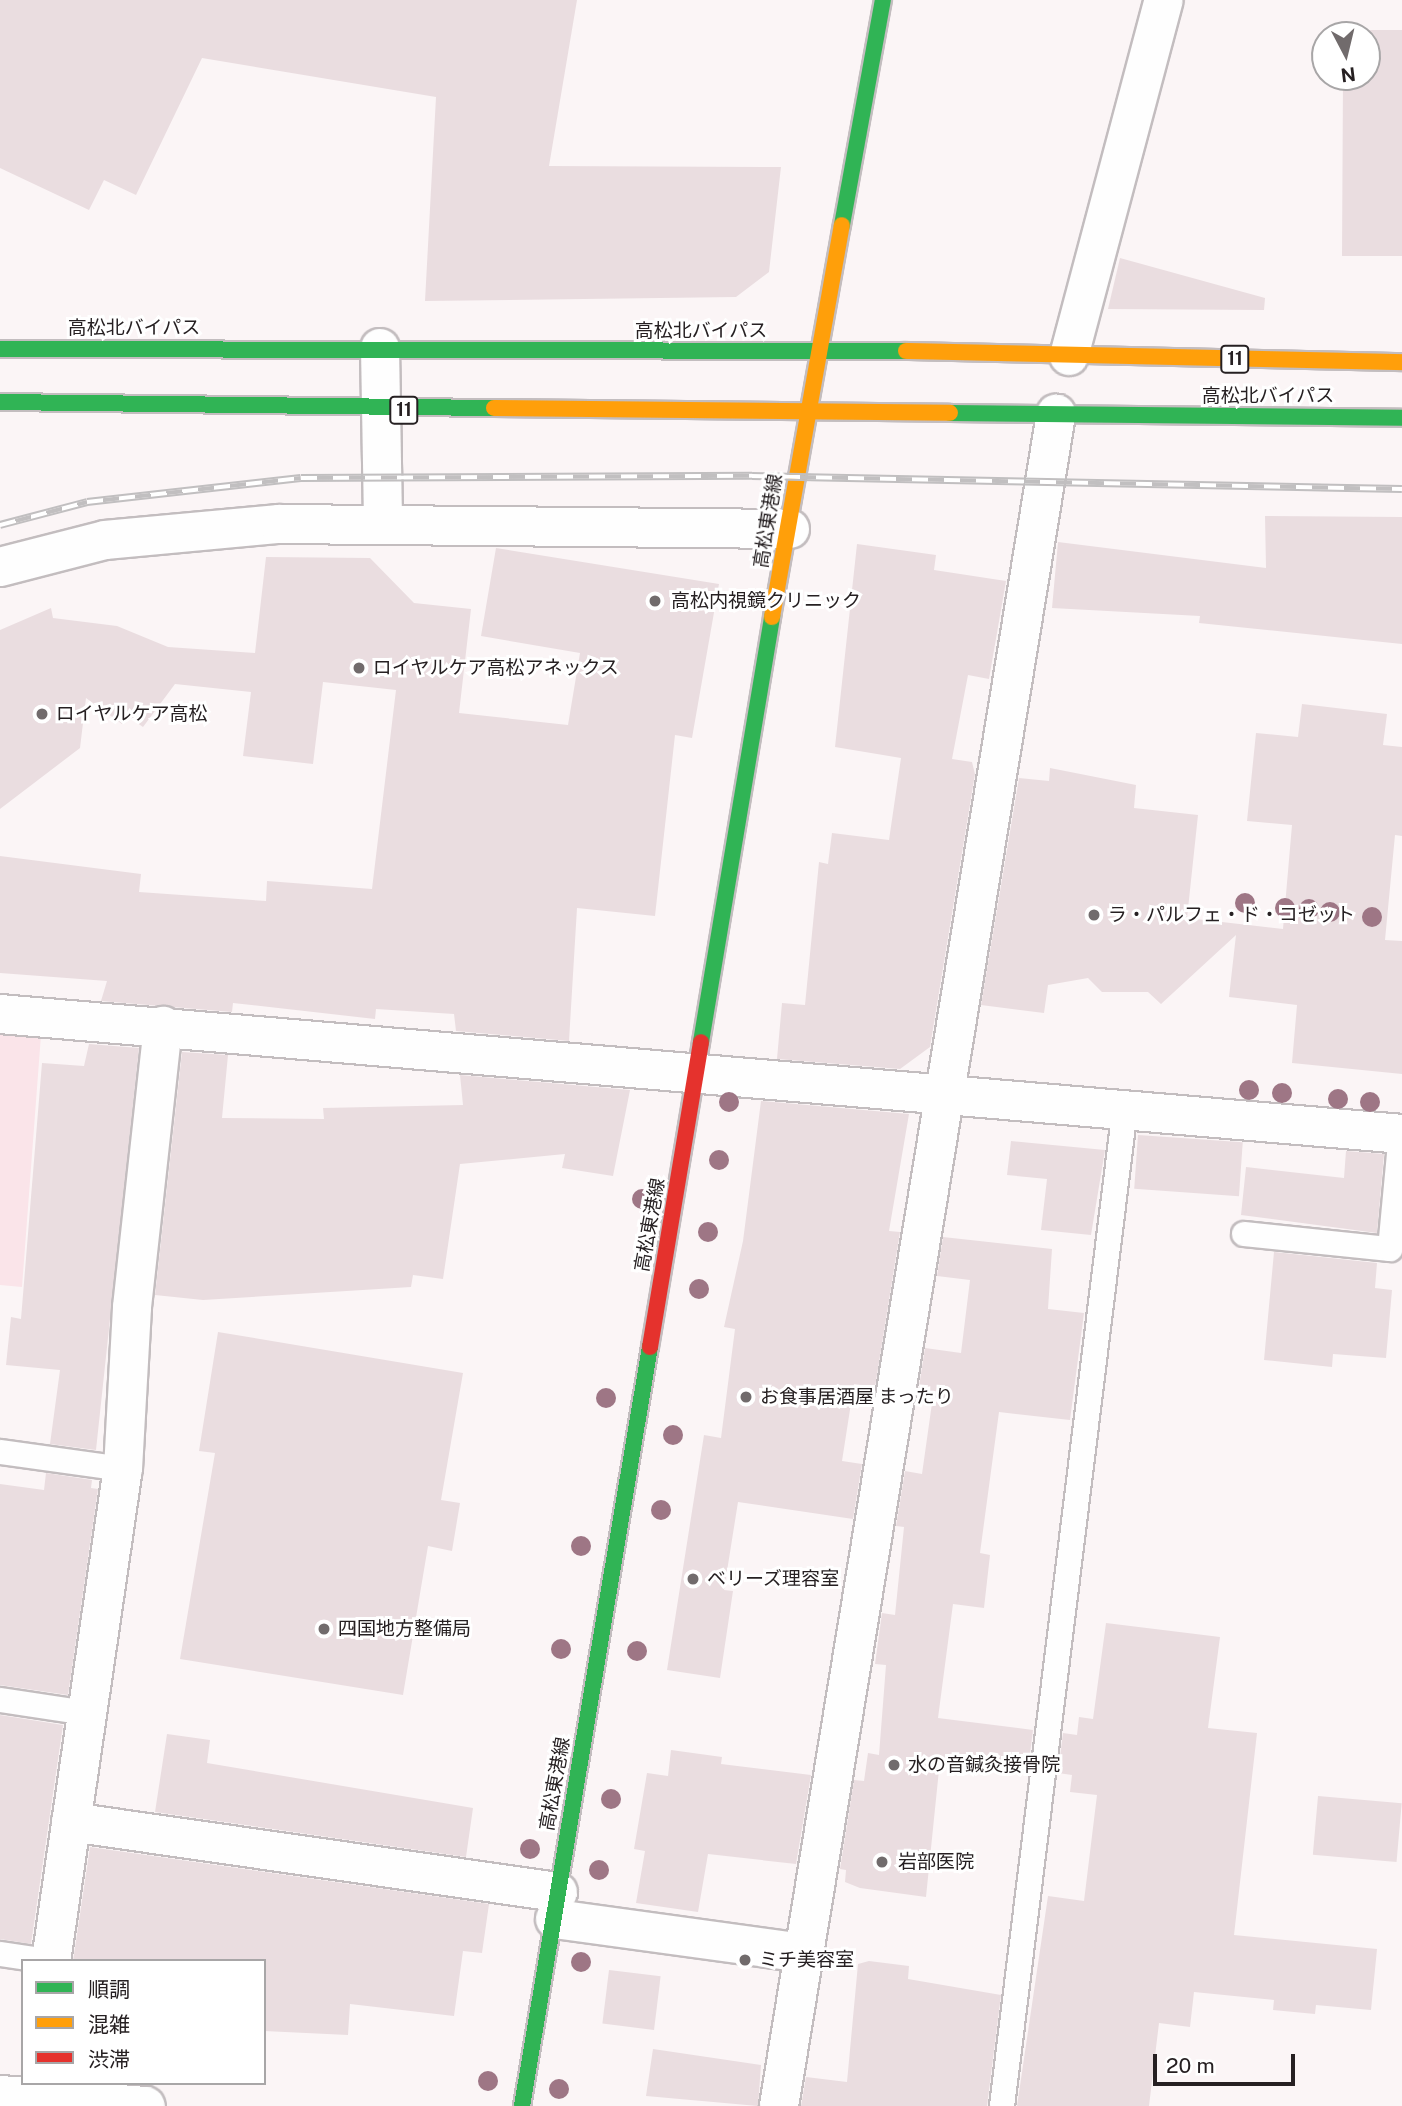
<!DOCTYPE html>
<meta charset="utf-8">
<style>
body{margin:0}
#map{position:relative;width:1402px;height:2106px;overflow:hidden;background:#fbf5f6;font-family:"Public Sans","Noto Sans JP",sans-serif}
div>[style]{position:absolute}
[style*='--x']{left:calc(var(--x)*1px);top:calc(var(--y)*1px);width:calc(var(--w)*1px);rotate:calc(var(--a)*1deg)}
.green>*{inset:0;background:#fae4e9}
.building>*{inset:0;background:#eadde0;transform-origin:0 0}
.roads{filter:drop-shadow(2px 0 #c3bdbf) drop-shadow(-2px 0 #c3bdbf) drop-shadow(0 2px #c3bdbf) drop-shadow(0 -2px #c3bdbf)}
.lane>*{height:24px;margin:-12px;padding:0 12px;transform-origin:12px;border-radius:12px;background:#fefefe}
.street>*{height:38px;margin:-19px;padding:0 19px;transform-origin:19px;border-radius:19px;background:#fefefe}
.fast>*{height:16px;margin:-8px;padding:0 8px;transform-origin:8px;border-radius:8px;background:#30b455}
.slow>*{height:16px;margin:-8px;padding:0 8px;transform-origin:8px;border-radius:8px;background:#ff9f0a}
.jam>*{height:16px;margin:-8px;padding:0 8px;transform-origin:8px;border-radius:8px;background:#e5322d}
.rail>*{height:8px;margin-top:-4px;transform-origin:0;background:repeating-linear-gradient(90deg,#fff 0 16px,#c1bfc0 0 32px);box-sizing:border-box;border-block:2px solid #c1bfc0}
.trees>*{width:20px;height:20px;margin:-10px;border-radius:50%;background:#9e7685}
.dots>*{width:19px;height:19px;translate:-50% -50%;box-sizing:border-box;border:4px solid #fff;border-radius:50%}
span{translate:-50% -50%;white-space:nowrap;text-align:center;line-height:1.15;-webkit-text-stroke:6px #fff;paint-order:stroke}
.shield-label span{padding:2px 5px;background:#fff;border:2px solid;border-radius:5px;-webkit-text-stroke-width:0}
.shield-label{font-size:18px;color:#262022;font-weight:700}
.street-label{font-size:19px;color:#262022}
.poi-label{font-size:19px;color:#262022}
.left{translate:0 -50%;text-align:left}
.legend{position:absolute;left:21px;top:1959px;width:245px;height:126px;box-sizing:border-box;background:#fff;border:2px solid #a8a6a7;margin:0;padding:9px 12px;list-style:none;font-size:21px;color:#262022}
.legend li{display:flex;align-items:center;gap:14px;height:35px}
.legend b{width:35px;border:2px solid #a8a6a7}
.north{position:absolute;left:1311px;top:21px;width:70px;height:70px;box-sizing:border-box;background:#fff;border:2px solid #a8a6a7;border-radius:50%;rotate:173deg;font-size:19px;font-weight:700;line-height:28px;text-align:center;color:#262022}
.north::after{content:'';display:block;margin:auto;width:24px;height:32px;background:#716b6c;clip-path:polygon(50% 0,100% 100%,50% 72%,0 100%)}
.scale{position:absolute;left:1153px;top:2054px;width:142px;height:32px;box-sizing:border-box;border:4px solid #262022;border-top:0;padding-left:9px;font-size:21px;line-height:24px;white-space:nowrap;color:#262022;-webkit-text-stroke:5px #fff;paint-order:stroke}
</style>
<div id="map">
<div class="green">
<i style="clip-path:polygon(0 1033px,41px 1035px,22px 1287px,0 1285px)"></i>
</div>
<div class="building">
<i style="clip-path:polygon(0 0,577px 0,549px 166px,781px 167px,769px 272px,736px 297px,425px 301px,436px 97px,202px 58px,136px 195px,104px 180px,89px 210px,0 168px)"></i>
<i style="clip-path:polygon(1344px 30px,1402px 30px,1402px 256px,1342px 256px,1343px 77px,1367px 77px,1367px 35px,1344px 35px)"></i>
<i style="clip-path:polygon(1120px 258px,1265px 298px,1264px 310px,1108px 309px)"></i>
<i style="clip-path:polygon(1265px 516px,1402px 517px,1402px 644px,1199px 623px,1200px 616px,1052px 608px,1058px 542px,1266px 568px)"></i>
<i style="clip-path:polygon(857px 544px,936px 555px,934px 570px,1006px 581px,989px 679px,968px 675px,952px 759px,972px 762px,975px 774px,930px 1047px,900px 1069px,777px 1059px,782px 1003px,805px 1005px,819px 862px,828px 864px,832px 833px,889px 840px,901px 758px,835px 747px)"></i>
<i style="clip-path:polygon(496px 548px,719px 584px,692px 738px,675px 735px,655px 916px,577px 908px,569px 1041px,456px 1031px,454px 1014px,376px 1009px,375px 1019px,233px 1003px,232px 1012px,101px 1001px,107px 981px,0 973px,0 856px,141px 874px,139px 892px,266px 901px,267px 881px,372px 889px,396px 690px,323px 682px,313px 764px,243px 756px,251px 692px,175px 684px,143px 727px,127px 716px,122px 724px,86px 698px,80px 748px,0 809px,0 630px,51px 608px,53px 618px,117px 626px,168px 647px,255px 653px,266px 557px,370px 558px,414px 603px,471px 609px,459px 713px,568px 725px,580px 653px,481px 636px)"></i>
<i style="clip-path:polygon(1302px 704px,1387px 714px,1383px 745px,1402px 747px,1402px 836px,1395px 835px,1385px 940px,1402px 941px,1402px 1074px,1292px 1063px,1297px 1005px,1229px 997px,1236px 935px,1161px 1004px,1148px 992px,1102px 992px,1088px 978px,1048px 985px,1044px 1013px,981px 1005px,1019px 778px,1049px 781px,1050px 768px,1136px 785px,1134px 808px,1198px 815px,1187px 918px,1283px 929px,1292px 825px,1247px 821px,1256px 733px,1298px 737px)"></i>
<i style="clip-path:polygon(89px 1044px,139px 1048px,96px 1450px,50px 1444px,60px 1370px,6px 1365px,11px 1317px,21px 1319px,42px 1063px,84px 1066px)"></i>
<i style="clip-path:polygon(182px 1052px,228px 1055px,222px 1118px,324px 1119px,323px 1108px,463px 1105px,460px 1075px,630px 1090px,613px 1176px,562px 1168px,565px 1154px,460px 1164px,443px 1279px,413px 1275px,411px 1287px,203px 1300px,155px 1295px)"></i>
<i style="clip-path:polygon(761px 1101px,909px 1114px,889px 1231px,900px 1232px,875px 1387px,854px 1384px,842px 1461px,862px 1464px,853px 1519px,738px 1502px,724px 1590px,733px 1591px,720px 1678px,667px 1670px,704px 1435px,721px 1438px,735px 1329px,724px 1327px,743px 1241px)"></i>
<i style="left:1138px;top:1135px;width:105px;height:54px;rotate:4deg"></i>
<i style="clip-path:polygon(1011px 1141px,1105px 1150px,1091px 1235px,1041px 1230px,1047px 1179px,1007px 1175px)"></i>
<i style="clip-path:polygon(1346px 1151px,1384px 1154px,1377px 1233px,1241px 1215px,1246px 1167px,1344px 1178px)"></i>
<i style="clip-path:polygon(943px 1237px,1052px 1249px,1048px 1309px,1084px 1313px,1070px 1420px,999px 1412px,980px 1553px,990px 1555px,984px 1608px,953px 1604px,938px 1718px,1033px 1730px,1028px 1770px,940px 1760px,926px 1897px,860px 1888px,845px 1882px,846px 1870px,840px 1869px,854px 1780px,864px 1781px,868px 1753px,879px 1755px,886px 1665px,875px 1664px,882px 1613px,895px 1615px,904px 1527px,896px 1526px,905px 1471px,922px 1474px,933px 1396px,918px 1393px,925px 1348px,961px 1353px,970px 1280px,937px 1276px)"></i>
<i style="clip-path:polygon(1274px 1252px,1377px 1263px,1375px 1288px,1392px 1290px,1386px 1358px,1333px 1354px,1332px 1367px,1264px 1360px)"></i>
<i style="clip-path:polygon(218px 1332px,463px 1373px,441px 1500px,460px 1503px,452px 1551px,428px 1546px,403px 1695px,180px 1659px,215px 1453px,199px 1451px)"></i>
<i style="clip-path:polygon(46px 1473px,92px 1480px,91px 1488px,98px 1489px,68px 1695px,0 1685px,0 1484px,44px 1490px)"></i>
<i style="clip-path:polygon(1106px 1623px,1220px 1637px,1208px 1728px,1257px 1733px,1234px 1935px,1377px 1949px,1371px 2010px,1316px 2005px,1315px 2014px,1273px 2010px,1274px 2000px,1194px 1992px,1190px 2027px,1159px 2023px,1149px 2106px,1017px 2106px,1048px 1896px,1084px 1901px,1097px 1795px,1070px 1792px,1072px 1775px,1058px 1773px,1063px 1733px,1077px 1735px,1079px 1717px,1093px 1719px)"></i>
<i style="clip-path:polygon(0 1715px,63px 1725px,31px 1944px,0 1939px)"></i>
<i style="clip-path:polygon(167px 1734px,210px 1740px,207px 1763px,473px 1808px,466px 1857px,155px 1812px)"></i>
<i style="clip-path:polygon(671px 1750px,722px 1757px,721px 1764px,811px 1775px,796px 1864px,708px 1854px,698px 1912px,636px 1903px,645px 1851px,634px 1849px,647px 1773px,668px 1776px)"></i>
<i style="left:1318px;top:1796px;width:84px;height:59px;rotate:5deg"></i>
<i style="clip-path:polygon(90px 1847px,489px 1904px,482px 1953px,463px 1951px,454px 2016px,350px 2004px,348px 2035px,264px 2031px,264px 1961px,73px 1961px)"></i>
<i style="clip-path:polygon(869px 1961px,909px 1966px,908px 1979px,1001px 1995px,987px 2106px,801px 2106px,806px 2077px,847px 2082px,858px 1964px)"></i>
<i style="left:609px;top:1970px;width:52px;height:54px;rotate:7deg"></i>
<i style="clip-path:polygon(653px 2049px,761px 2065px,758px 2106px,646px 2096px)"></i>
</div>
<div class="roads">
<div class="lane">
<i style="--x:1244;--y:1234;--w:147;--a:5.9"></i>
<i style="--x:1390;--y:1249;--w:117;--a:-84.6"></i>
<i style="--x:0;--y:1452;--w:124;--a:7.9"></i>
<i style="--x:0;--y:1700;--w:88;--a:8.5"></i>
<i style="--x:0;--y:1954;--w:49;--a:8.3"></i>
<i style="--x:1002;--y:2106;--w:1006;--a:-82.97"></i>
</div>
<div class="street">
<i style="--x:380;--y:348;--w:176;--a:89"></i>
<i style="--x:1069;--y:356;--w:368;--a:-75.1"></i>
<i style="--x:0;--y:567;--w:108;--a:-14.4"></i>
<i style="--x:105;--y:540;--w:175;--a:-5.3"></i>
<i style="--x:279;--y:524;--w:511;--a:0.56"></i>
<i style="--x:0;--y:1014;--w:1407;--a:4.89"></i>
<i style="--x:71;--y:1822;--w:492;--a:8.2"></i>
<i style="--x:555;--y:1919;--w:250;--a:7.8"></i>
<i style="--x:51;--y:1961;--w:497;--a:-81.7"></i>
<i style="--x:123;--y:1469;--w:162;--a:-86.8"></i>
<i style="--x:132;--y:1307;--w:283;--a:-83.7"></i>
<i style="--x:0;--y:2095;--w:146;--a:4.3"></i>
<i style="--x:779;--y:2106;--w:1715;--a:-80.7"></i>
</div>
<div class="fast">
<i style="--x:842;--y:225;--w:229;--a:-79.7"></i>
<i style="--x:0;--y:349;--w:906;--a:0.13"></i>
<i style="--x:0;--y:402;--w:494;--a:0.7"></i>
<i style="--x:950;--y:413;--w:452;--a:0.6"></i>
<i style="--x:701;--y:1042;--w:431;--a:-80.5"></i>
<i style="--x:522;--y:2106;--w:770;--a:-80.43"></i>
</div>
<div class="slow">
<i style="--x:906;--y:351;--w:496;--a:1.3"></i>
<i style="--x:494;--y:408;--w:456;--a:0.6"></i>
<i style="--x:772;--y:617;--w:398;--a:-79.9"></i>
</div>
<div class="jam">
<i style="--x:650;--y:1347;--w:309;--a:-80.5"></i>
</div>
</div>
<div class="rail">
<i style="--x:0;--y:525;--w:90;--a:-14.8"></i>
<i style="--x:87;--y:502;--w:215;--a:-6.4"></i>
<i style="--x:301;--y:478;--w:451;--a:-0.3"></i>
<i style="--x:752;--y:476;--w:650;--a:1.15"></i>
</div>
<div class="trees">
<i style="left:1245px;top:903px"></i>
<i style="left:1285px;top:908px"></i>
<i style="left:1309px;top:909px"></i>
<i style="left:1330px;top:912px"></i>
<i style="left:1372px;top:917px"></i>
<i style="left:1249px;top:1090px"></i>
<i style="left:1282px;top:1093px"></i>
<i style="left:1338px;top:1099px"></i>
<i style="left:729px;top:1102px"></i>
<i style="left:1370px;top:1102px"></i>
<i style="left:719px;top:1160px"></i>
<i style="left:642px;top:1199px"></i>
<i style="left:708px;top:1232px"></i>
<i style="left:699px;top:1289px"></i>
<i style="left:606px;top:1398px"></i>
<i style="left:673px;top:1435px"></i>
<i style="left:661px;top:1510px"></i>
<i style="left:581px;top:1546px"></i>
<i style="left:561px;top:1649px"></i>
<i style="left:637px;top:1651px"></i>
<i style="left:611px;top:1799px"></i>
<i style="left:530px;top:1849px"></i>
<i style="left:599px;top:1870px"></i>
<i style="left:581px;top:1962px"></i>
<i style="left:488px;top:2081px"></i>
<i style="left:559px;top:2089px"></i>
</div>
<div class="dots">
<i style="left:655px;top:601px;background:#716b6c"></i>
<i style="left:359px;top:668px;background:#716b6c"></i>
<i style="left:42px;top:714px;background:#716b6c"></i>
<i style="left:1094px;top:915px;background:#716b6c"></i>
<i style="left:746px;top:1397px;background:#716b6c"></i>
<i style="left:693px;top:1579px;background:#716b6c"></i>
<i style="left:324px;top:1629px;background:#716b6c"></i>
<i style="left:894px;top:1765px;background:#716b6c"></i>
<i style="left:882px;top:1862px;background:#716b6c"></i>
<i style="left:745px;top:1960px;background:#716b6c"></i>
</div>
<div class="shield-label">
<span style="left:1235px;top:359px">11</span>
<span style="left:404px;top:410px">11</span>
</div>
<div class="street-label">
<span style="left:134px;top:328px">高松北バイパス</span>
<span style="left:701px;top:331px">高松北バイパス</span>
<span style="left:1268px;top:396px">高松北バイパス</span>
<span style="left:768px;top:521px;rotate:-81deg">高松東港線</span>
<span style="left:650px;top:1225px;rotate:-80deg">高松東港線</span>
<span style="left:555px;top:1784px;rotate:-80deg">高松東港線</span>
</div>
<div class="poi-label">
<span class="left" style="left:671px;top:601px">高松内視鏡クリニック</span>
<span class="left" style="left:373px;top:668px">ロイヤルケア高松アネックス</span>
<span class="left" style="left:56px;top:714px">ロイヤルケア高松</span>
<span class="left" style="left:1108px;top:915px">ラ・パルフェ・ド・コゼット</span>
<span class="left" style="left:760px;top:1397px">お食事居酒屋 まったり</span>
<span class="left" style="left:707px;top:1579px">ベリーズ理容室</span>
<span class="left" style="left:338px;top:1629px">四国地方整備局</span>
<span class="left" style="left:908px;top:1765px">水の音鍼灸接骨院</span>
<span class="left" style="left:898px;top:1862px">岩部医院</span>
<span class="left" style="left:759px;top:1960px">ミチ美容室</span>
</div>
<ul class="legend">
<li><b style="height:9px;background:#30b455"></b>順調</li>
<li><b style="height:9px;background:#ff9f0a"></b>混雑</li>
<li><b style="height:9px;background:#e5322d"></b>渋滞</li>
</ul>
<div class="north">N</div>
<div class="scale">20 m</div>
</div>
